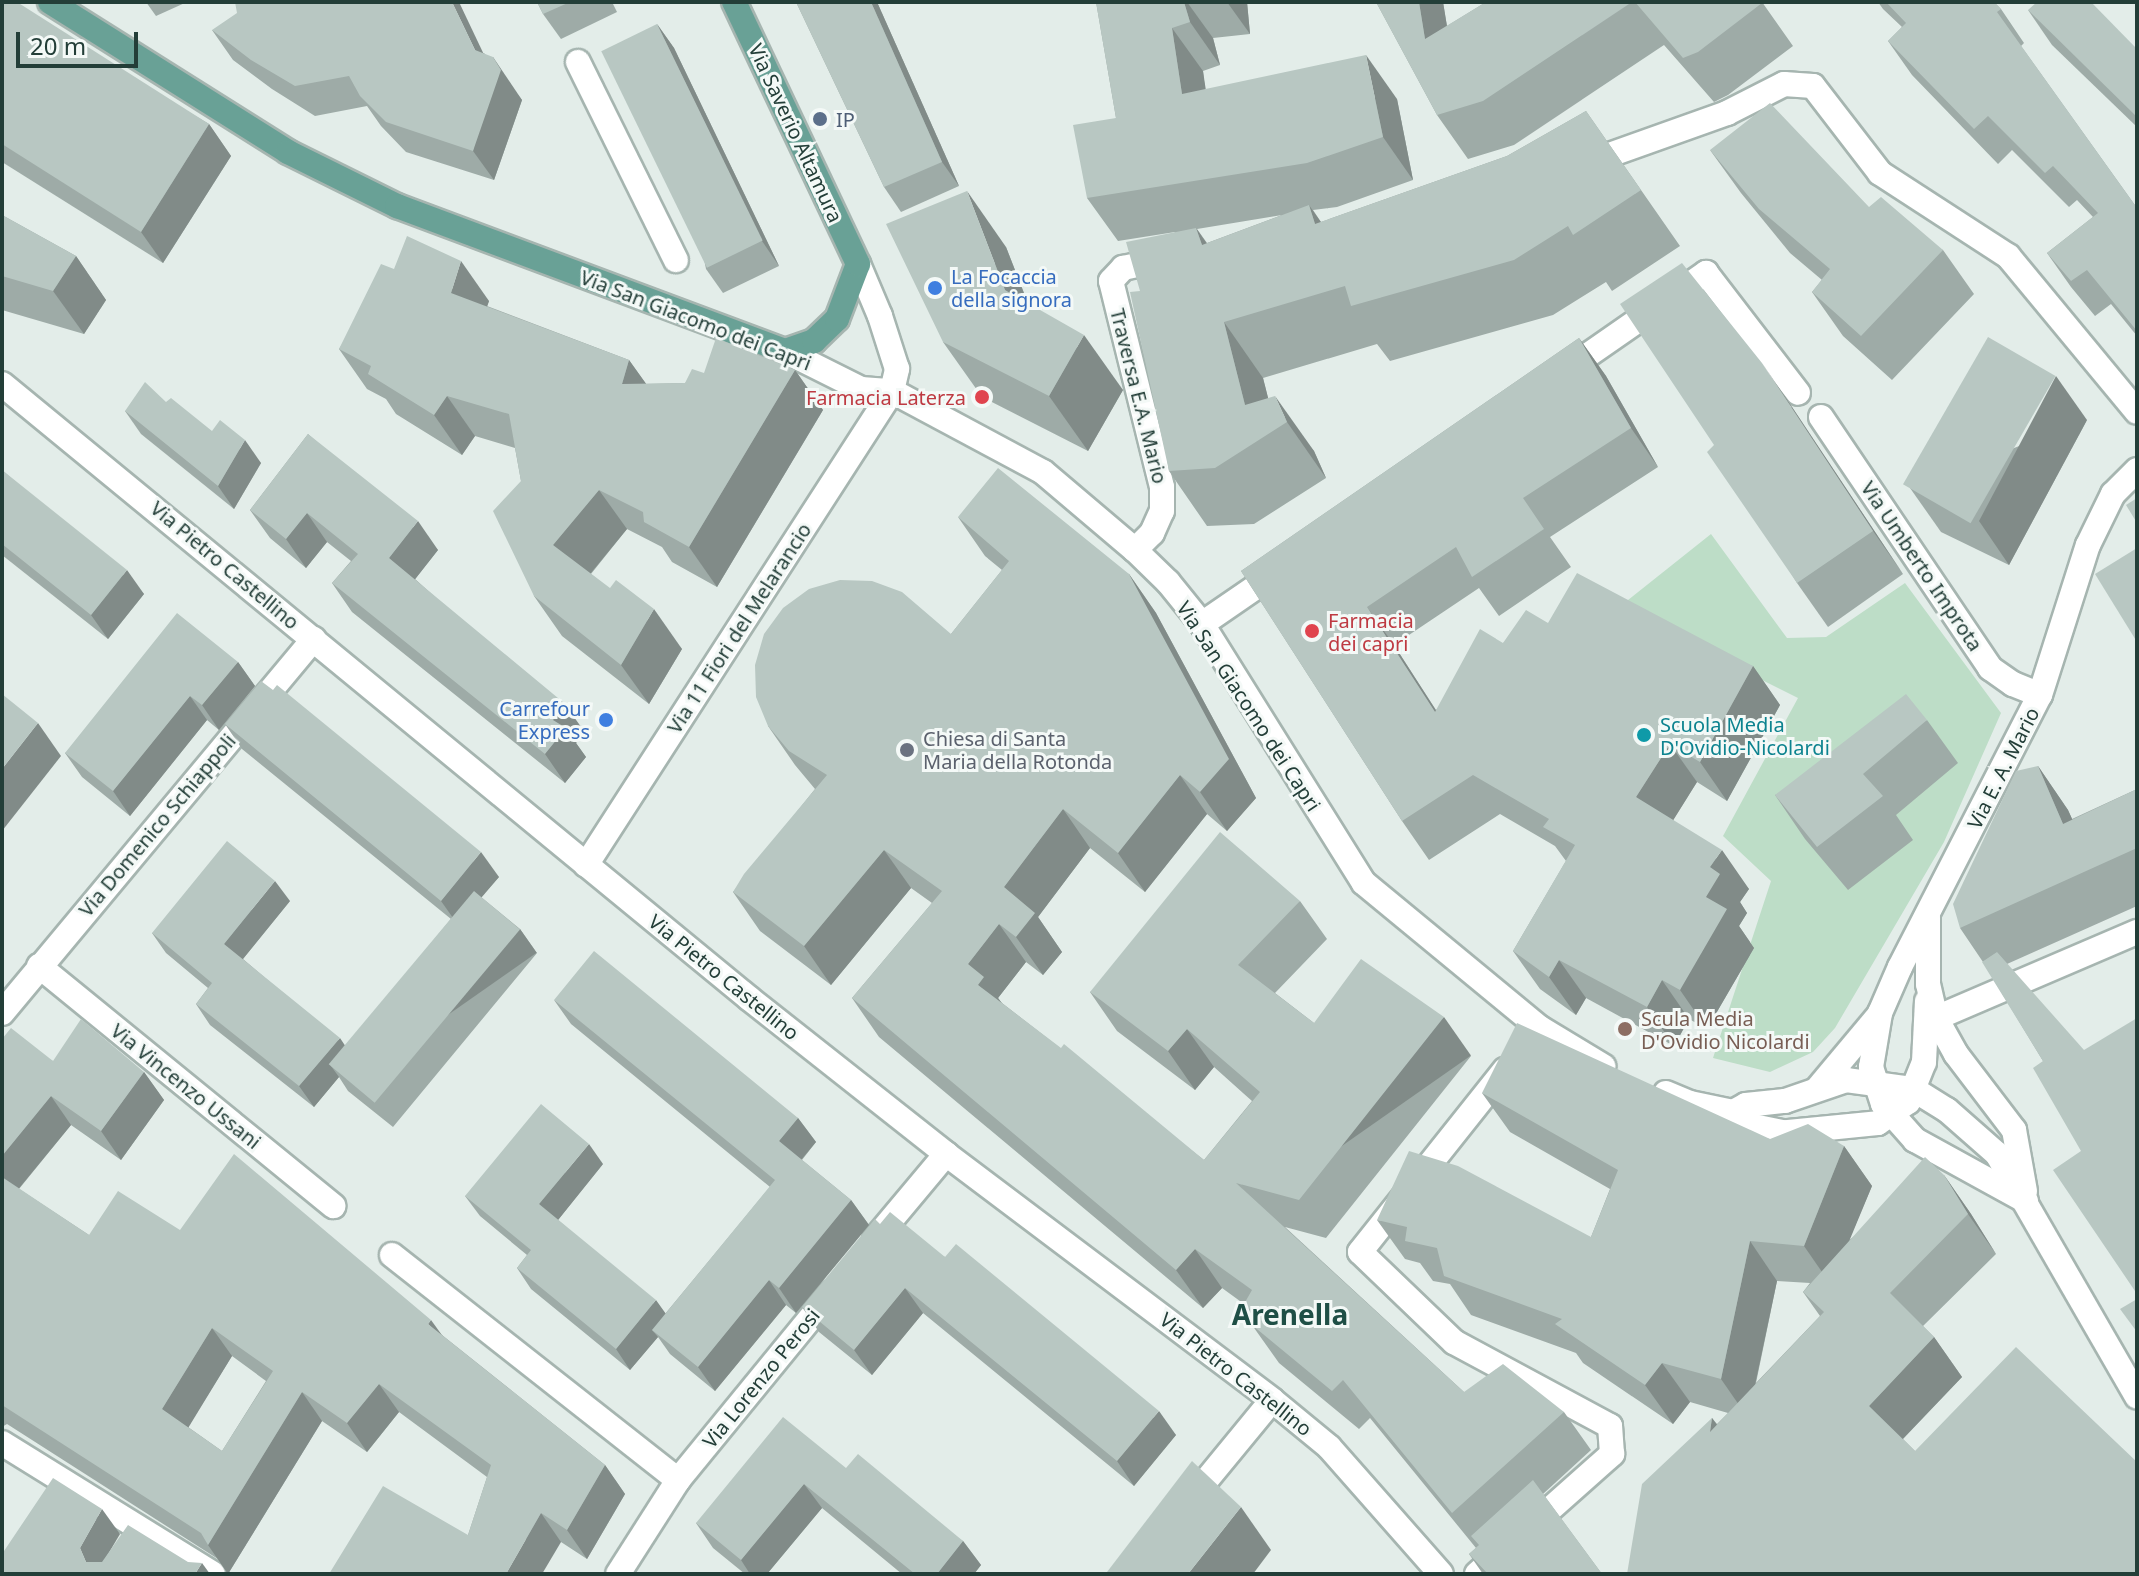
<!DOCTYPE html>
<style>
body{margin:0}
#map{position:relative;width:2139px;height:1576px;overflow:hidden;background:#e3ede9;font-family:"Noto Sans",sans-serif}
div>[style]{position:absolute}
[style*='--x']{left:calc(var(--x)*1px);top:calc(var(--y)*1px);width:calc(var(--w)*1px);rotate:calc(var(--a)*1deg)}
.green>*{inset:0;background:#bdddc7}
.roads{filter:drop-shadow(2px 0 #a6b5b0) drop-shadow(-2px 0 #a6b5b0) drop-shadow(0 2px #a6b5b0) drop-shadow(0 -2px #a6b5b0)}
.minor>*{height:24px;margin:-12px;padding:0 12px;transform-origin:12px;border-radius:12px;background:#fff}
.major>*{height:24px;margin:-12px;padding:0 12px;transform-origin:12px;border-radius:12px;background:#69a196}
.wall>*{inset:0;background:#9eaba7}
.shaded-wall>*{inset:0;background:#818b88;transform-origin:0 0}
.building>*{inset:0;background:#b8c7c2;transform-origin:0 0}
.dots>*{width:22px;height:22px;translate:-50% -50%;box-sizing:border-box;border:4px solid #f4f9f7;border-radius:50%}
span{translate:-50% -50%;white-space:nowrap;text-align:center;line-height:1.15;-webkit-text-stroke:6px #f4f9f7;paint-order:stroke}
.service-label{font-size:20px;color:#4e5e75}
.left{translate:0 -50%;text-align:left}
.street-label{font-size:20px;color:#233e38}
.shop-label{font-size:20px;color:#366cbe}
.right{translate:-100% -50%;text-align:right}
.health-label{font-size:20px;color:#be3a42}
.culture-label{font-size:20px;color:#0d838f}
.worship-label{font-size:20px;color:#5b616d}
.education-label{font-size:20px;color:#785e54}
.district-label{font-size:28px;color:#1f4f46;font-weight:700}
.frame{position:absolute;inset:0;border:4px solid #233e38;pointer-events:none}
.scale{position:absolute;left:16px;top:32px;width:122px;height:36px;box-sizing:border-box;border:4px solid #233e38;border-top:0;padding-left:10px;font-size:24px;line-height:28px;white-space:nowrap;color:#233e38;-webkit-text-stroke:6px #f4f9f7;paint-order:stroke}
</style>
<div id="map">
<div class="green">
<i style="clip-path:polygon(1711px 534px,1787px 638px,1826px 637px,1905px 583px,2001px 713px,1944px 842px,1835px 1028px,1813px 1052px,1770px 1072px,1713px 1058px,1771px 881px,1723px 836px,1798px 698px,1618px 608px)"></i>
</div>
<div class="roads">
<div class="minor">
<i style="--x:578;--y:62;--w:221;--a:63.7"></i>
<i style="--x:1584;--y:164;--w:152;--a:-19.6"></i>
<i style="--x:1727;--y:113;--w:64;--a:-27"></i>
<i style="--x:1784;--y:84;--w:29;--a:4"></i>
<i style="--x:1813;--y:86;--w:110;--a:52.4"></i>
<i style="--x:1880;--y:173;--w:153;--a:33"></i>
<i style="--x:2008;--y:256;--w:202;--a:50.4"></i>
<i style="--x:785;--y:351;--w:85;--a:26.6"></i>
<i style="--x:861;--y:389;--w:31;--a:4"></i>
<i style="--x:892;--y:391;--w:171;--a:28.2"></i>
<i style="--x:1043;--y:472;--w:121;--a:40.3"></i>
<i style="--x:1135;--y:550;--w:46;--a:44.1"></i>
<i style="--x:1168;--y:582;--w:54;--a:51"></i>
<i style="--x:1202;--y:624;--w:305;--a:58"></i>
<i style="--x:1364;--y:883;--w:228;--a:39.5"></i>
<i style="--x:1540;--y:1028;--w:74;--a:31.1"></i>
<i style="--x:1565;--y:371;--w:172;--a:-34.8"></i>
<i style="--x:1706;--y:273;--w:151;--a:52.5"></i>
<i style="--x:2;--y:384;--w:968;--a:39.43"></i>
<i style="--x:750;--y:999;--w:250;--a:38.3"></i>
<i style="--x:946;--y:1154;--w:408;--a:37"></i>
<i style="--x:1272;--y:1400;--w:74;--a:39.5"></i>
<i style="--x:1329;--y:1447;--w:169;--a:48.6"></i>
<i style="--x:1821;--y:417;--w:303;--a:56"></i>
<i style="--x:1990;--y:668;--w:28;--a:35"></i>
<i style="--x:2013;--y:684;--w:29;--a:22"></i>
<i style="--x:1135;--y:550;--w:24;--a:-45"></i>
<i style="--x:1152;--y:533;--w:24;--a:-66"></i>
<i style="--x:1162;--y:511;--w:24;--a:-90"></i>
<i style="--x:1162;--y:487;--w:212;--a:-103.9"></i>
<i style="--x:1111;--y:281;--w:18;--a:-47"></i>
<i style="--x:1123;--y:268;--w:40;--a:-12"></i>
<i style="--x:1202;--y:624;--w:93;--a:-34.5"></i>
<i style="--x:586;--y:865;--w:564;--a:-57.15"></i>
<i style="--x:892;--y:391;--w:23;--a:-77"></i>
<i style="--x:897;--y:369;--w:56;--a:-107.8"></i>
<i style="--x:880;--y:316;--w:56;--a:-112.9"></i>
<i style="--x:1928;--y:918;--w:66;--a:90"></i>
<i style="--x:1928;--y:984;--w:35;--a:77"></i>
<i style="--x:1936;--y:1018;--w:41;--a:60.9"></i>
<i style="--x:1956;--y:1054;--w:96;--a:52.7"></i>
<i style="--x:2014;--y:1130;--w:62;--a:79.8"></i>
<i style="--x:39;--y:966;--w:380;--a:39.2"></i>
<i style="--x:2;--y:1013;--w:487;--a:-50.2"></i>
<i style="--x:1936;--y:1018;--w:219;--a:-23.2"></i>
<i style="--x:1818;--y:1088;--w:95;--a:-50.1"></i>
<i style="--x:1666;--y:1093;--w:26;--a:23"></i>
<i style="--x:1690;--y:1103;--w:44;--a:11.8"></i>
<i style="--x:1733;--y:1112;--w:15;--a:-28"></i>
<i style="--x:1746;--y:1105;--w:39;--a:-6"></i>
<i style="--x:1785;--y:1101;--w:65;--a:-19"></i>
<i style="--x:1846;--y:1080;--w:68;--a:7.7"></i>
<i style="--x:1913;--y:1089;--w:40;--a:32"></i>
<i style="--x:1947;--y:1110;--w:67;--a:41.3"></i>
<i style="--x:1997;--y:1154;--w:280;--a:60"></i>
<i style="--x:1733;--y:1112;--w:20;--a:41"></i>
<i style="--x:1748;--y:1125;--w:45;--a:11.6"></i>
<i style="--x:1778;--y:1133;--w:100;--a:-5.7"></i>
<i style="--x:1878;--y:1123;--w:37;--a:-35"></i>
<i style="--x:1908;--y:1102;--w:43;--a:-68.2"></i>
<i style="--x:1924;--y:1062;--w:61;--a:-87.2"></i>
<i style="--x:2026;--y:1201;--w:127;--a:-151.2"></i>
<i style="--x:1915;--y:1140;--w:48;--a:-131.6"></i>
<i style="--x:1883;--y:1104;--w:39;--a:-108"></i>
<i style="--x:1871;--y:1067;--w:55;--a:-80.5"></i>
<i style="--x:1880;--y:1013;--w:50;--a:-66.5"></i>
<i style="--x:1900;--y:967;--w:306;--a:-62.8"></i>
<i style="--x:2040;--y:695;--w:157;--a:-72.3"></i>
<i style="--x:2088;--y:545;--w:57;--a:-63.9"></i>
<i style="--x:2113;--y:494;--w:34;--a:-45"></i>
<i style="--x:875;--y:1239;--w:111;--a:-50.1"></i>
<i style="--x:392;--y:1255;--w:364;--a:38.2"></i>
<i style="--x:2;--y:1443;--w:248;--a:31.8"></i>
<i style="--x:1190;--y:1500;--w:129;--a:-50.6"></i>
<i style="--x:618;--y:1574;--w:112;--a:-57.4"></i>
<i style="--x:678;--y:1480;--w:242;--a:-50.7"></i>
<i style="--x:1477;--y:1574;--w:181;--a:-41.6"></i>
<i style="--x:1612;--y:1454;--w:28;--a:-94"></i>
<i style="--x:1610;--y:1426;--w:177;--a:-151.7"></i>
<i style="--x:1454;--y:1342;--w:130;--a:-136.2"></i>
<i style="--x:1360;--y:1252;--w:233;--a:-51.5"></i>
</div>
<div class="major">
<i style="--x:50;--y:2;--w:281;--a:32.2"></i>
<i style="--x:288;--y:152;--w:122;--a:26.4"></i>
<i style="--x:397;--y:206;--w:414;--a:20.5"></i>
<i style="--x:785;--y:351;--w:31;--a:-19"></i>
<i style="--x:814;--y:341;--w:32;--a:-44"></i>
<i style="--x:837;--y:319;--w:59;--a:-69.1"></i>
<i style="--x:858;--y:264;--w:290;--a:-115.3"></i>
</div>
</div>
<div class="wall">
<i style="clip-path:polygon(2px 2px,209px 124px,231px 156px,163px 263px,2px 162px)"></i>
<i style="clip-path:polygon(146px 2px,187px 2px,156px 16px)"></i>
<i style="clip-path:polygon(537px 2px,612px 2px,617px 12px,561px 39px,543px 14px)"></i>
<i style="clip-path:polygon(796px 2px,877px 2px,959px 186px,901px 212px,884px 187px)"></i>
<i style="clip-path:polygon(evenodd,1096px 2px,1247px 2px,1250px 34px,1213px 38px,1220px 65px,1203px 71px,1205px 89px,1397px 99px,1413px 180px,1337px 207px,1313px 210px,1321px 222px,1507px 156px,1586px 111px,1680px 246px,1612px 291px,1606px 282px,1553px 315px,1390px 361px,1377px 344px,1263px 378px,1268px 398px,1314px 451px,1326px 478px,1254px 524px,1207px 526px,1169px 471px,1140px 291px,1175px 232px,1118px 241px,1087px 198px,1116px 118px,1096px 2px,1282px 215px,1207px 243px,1197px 229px,1282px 215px)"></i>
<i style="clip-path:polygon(1376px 2px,1443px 2px,1447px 26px,1486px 2px,1762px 2px,1793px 46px,1728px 95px,1714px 102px,1664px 45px,1514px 145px,1468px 159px,1437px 115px)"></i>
<i style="clip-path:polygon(1878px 2px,1994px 2px,2001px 9px,2024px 43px,2021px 46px,2137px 208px,2137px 336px,2111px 304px,2095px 316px,2071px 287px,2047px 253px,2093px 217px,2077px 200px,2069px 207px,2012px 150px,1998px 164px,1912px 75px,1888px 41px,1902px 27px,1883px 9px)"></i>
<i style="clip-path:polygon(2028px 10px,2137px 49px,2137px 127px,2052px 45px)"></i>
<i style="clip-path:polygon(657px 24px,674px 48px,779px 266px,723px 293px,706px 269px)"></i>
<i style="clip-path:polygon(212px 30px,484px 53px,522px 100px,494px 180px,406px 152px,381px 126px,367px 106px,315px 116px,272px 89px,233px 60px)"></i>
<i style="clip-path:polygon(1710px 150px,1943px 250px,1974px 294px,1892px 380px,1843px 336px,1812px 292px,1822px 280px,1790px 253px,1741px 193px)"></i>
<i style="clip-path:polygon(2px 215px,76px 256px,106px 300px,84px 334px,2px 310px)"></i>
<i style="clip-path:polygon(1006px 247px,1028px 303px,1123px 390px,1088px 451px,982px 397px,943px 342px)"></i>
<i style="clip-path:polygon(394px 269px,489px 301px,487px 306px,629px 360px,646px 384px,685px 383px,704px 373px,795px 370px,823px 410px,717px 587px,672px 562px,662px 547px,627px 529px,591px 574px,682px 649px,649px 704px,562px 636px,534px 596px,521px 481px,515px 448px,475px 436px,462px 455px,396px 414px,386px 399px,367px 389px,339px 349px)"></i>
<i style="clip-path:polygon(1579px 338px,1606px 376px,1658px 467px,1550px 537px,1571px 567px,1499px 616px,1479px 588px,1394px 645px,1436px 710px,1503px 643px,1548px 623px,1753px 666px,1780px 705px,1727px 801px,1697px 782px,1673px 820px,1749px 889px,1740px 902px,1747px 913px,1739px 926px,1754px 948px,1707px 1029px,1689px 1019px,1674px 1046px,1586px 998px,1576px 1015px,1540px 989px,1513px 951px,1566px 861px,1555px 846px,1500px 814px,1429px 860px,1402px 821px,1241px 571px)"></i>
<i style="clip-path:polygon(166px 402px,261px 463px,234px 509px,141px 434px,125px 411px)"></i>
<i style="clip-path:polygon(1792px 407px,1903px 574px,1828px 627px,1797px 583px,1714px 445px)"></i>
<i style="clip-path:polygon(2087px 420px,2009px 565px,1941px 532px,1910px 488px)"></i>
<i style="clip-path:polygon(308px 434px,438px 550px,415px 579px,584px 731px,576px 743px,586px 757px,565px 783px,352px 612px,332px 583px,351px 561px,327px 542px,306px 568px,270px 538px,250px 510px)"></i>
<i style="clip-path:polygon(2px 470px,144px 594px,108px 639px,2px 555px)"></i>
<i style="clip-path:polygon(958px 517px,1129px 574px,1156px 613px,1256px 798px,1227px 831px,1207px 814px,1145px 892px,1090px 848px,1038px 917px,1062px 952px,1043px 975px,1026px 962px,998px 998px,1002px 1003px,1204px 1160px,1252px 1101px,1214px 1067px,1195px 1090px,1117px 1031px,1090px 992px,1300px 901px,1327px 939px,1275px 993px,1314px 1023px,1471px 1056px,1326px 1238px,1285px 1227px,1464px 1392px,1564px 1412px,1591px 1450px,1543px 1494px,1602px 1574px,1483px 1574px,1469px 1554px,1476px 1548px,1370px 1418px,1359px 1429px,1279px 1363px,1252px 1325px,1255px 1319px,1244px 1304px,1222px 1288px,1203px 1308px,879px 1037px,852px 998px,932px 903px,911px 888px,831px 985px,760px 931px,733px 892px,815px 789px,795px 765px,768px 726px,951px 634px,1002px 570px,985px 556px)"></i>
<i style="clip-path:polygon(238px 662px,255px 686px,219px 730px,207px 720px,130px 816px,82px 777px,65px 753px)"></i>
<i style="clip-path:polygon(1927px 720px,1958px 763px,1896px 815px,1913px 840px,1848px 890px,1805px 839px,1775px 795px)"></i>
<i style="clip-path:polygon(225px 724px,499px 877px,481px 897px,520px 929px,537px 953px,393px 1127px,348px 1091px,339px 1077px,314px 1107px,210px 1025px,196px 1004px,208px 988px,166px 953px,152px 933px,290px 901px,243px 959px,346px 1047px,451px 919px,242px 749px)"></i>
<i style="clip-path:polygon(2038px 766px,2068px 810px,2072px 819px,2137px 789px,2137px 906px,2007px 964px,2081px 1151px,2043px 1061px,1983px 962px,1960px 928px)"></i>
<i style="clip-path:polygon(554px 1000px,798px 1118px,816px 1142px,802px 1160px,851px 1200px,869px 1225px,796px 1313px,786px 1305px,715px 1391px,670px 1354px,658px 1337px,630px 1370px,531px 1289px,517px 1268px,527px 1255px,480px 1216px,465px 1196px,603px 1164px,558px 1220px,665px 1314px,770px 1187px,571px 1024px)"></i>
<i style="clip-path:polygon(evenodd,2px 1039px,53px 1061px,144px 1072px,164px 1100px,121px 1160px,71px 1125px,19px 1189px,89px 1235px,180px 1230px,442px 1335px,605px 1465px,625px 1494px,587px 1559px,561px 1542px,468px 1535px,487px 1477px,399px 1412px,367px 1452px,322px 1421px,228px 1574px,218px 1559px,7px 1424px,2px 1427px,2px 1039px,232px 1356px,266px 1381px,222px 1451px,188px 1427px,232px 1356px)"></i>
<i style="clip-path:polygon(evenodd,1482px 1093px,1770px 1139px,1844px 1146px,1872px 1186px,1849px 1240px,1944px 1175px,1971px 1214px,1996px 1254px,1923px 1326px,1934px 1337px,1962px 1377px,1903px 1439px,1915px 1451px,1627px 1574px,1712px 1418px,1717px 1424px,1728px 1413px,1690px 1402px,1673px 1424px,1583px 1363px,1576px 1353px,1471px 1315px,1450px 1284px,1433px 1281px,1420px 1263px,1405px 1259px,1377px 1220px,1591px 1237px,1610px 1189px,1510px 1132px,1482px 1093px,1777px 1281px,1810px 1283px,1803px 1292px,1820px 1316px,1756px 1383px,1777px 1281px)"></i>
<i style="clip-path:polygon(880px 1224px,945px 1257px,1176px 1435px,1134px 1486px,923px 1313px,872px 1375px,819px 1332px,802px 1307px)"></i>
<i style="clip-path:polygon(846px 1468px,963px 1541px,981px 1565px,974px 1574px,902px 1574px,822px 1508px,767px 1574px,745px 1574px,713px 1548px,696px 1523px)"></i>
</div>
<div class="shaded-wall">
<i style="clip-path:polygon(452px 2px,459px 2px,496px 80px,475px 50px)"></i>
<i style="clip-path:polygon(871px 2px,877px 2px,959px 186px,942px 162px)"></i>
<i style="clip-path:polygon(1184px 2px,1187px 2px,1213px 38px,1220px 65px,1190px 22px)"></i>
<i style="clip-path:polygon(1227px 2px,1247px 2px,1250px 34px)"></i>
<i style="clip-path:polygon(1419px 2px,1443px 2px,1456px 82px,1425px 39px)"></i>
<i style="clip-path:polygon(657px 24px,674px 48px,779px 266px,762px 241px)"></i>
<i style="clip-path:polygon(1172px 28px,1203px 71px,1213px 138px,1182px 94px)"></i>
<i style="clip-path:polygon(1366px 55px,1397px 99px,1413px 180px,1383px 137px)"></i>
<i style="clip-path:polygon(493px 57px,522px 100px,494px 180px,473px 151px)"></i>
<i style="clip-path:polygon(209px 124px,231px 156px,163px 263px,141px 232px)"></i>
<i style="clip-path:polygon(967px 191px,1006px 247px,1044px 345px,1005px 290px)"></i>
<i style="clip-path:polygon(1309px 205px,1348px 261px,1315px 224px)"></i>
<i style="clip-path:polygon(1196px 228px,1235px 284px,1202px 245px)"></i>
<i style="clip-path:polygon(76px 256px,106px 300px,84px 334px,53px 291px)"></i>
<i style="clip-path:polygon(461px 261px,489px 301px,478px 333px,451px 293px)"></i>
<i style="clip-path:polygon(1224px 322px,1263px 378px,1276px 429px,1245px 405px)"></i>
<i style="clip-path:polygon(1084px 335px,1123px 390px,1088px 451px,1049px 396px)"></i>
<i style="clip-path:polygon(1579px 338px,1606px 376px,1658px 467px,1631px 428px)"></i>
<i style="clip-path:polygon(629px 360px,657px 399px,622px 384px)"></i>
<i style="clip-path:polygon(1762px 363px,1792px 407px,1903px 574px,1873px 531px)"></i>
<i style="clip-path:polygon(795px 370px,823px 410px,717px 587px,689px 547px)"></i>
<i style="clip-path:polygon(2056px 376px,2087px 420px,2009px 565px,1979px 521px)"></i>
<i style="clip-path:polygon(447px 396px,475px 436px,462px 455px,434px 415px)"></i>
<i style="clip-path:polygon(1275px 396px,1314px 451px,1326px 478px,1287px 422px)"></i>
<i style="clip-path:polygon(245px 440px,261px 463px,234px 509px,218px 486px)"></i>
<i style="clip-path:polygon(599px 490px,627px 529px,581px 585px,553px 545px)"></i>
<i style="clip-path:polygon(307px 513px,327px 542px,306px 568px,286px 539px)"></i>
<i style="clip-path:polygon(418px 521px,438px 550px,409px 587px,389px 558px)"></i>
<i style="clip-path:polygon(127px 570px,144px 594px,108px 639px,91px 615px)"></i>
<i style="clip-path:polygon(1129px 574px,1156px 613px,1256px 798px,1227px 831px,1200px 792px)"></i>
<i style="clip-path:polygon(1367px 607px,1394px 645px,1462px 751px,1435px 712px)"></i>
<i style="clip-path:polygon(654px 609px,682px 649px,649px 704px,621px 665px)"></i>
<i style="clip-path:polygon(238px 662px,255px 686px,219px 730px,202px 705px)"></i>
<i style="clip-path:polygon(1753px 666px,1780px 705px,1727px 801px,1700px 762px)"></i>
<i style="clip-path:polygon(190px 696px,207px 720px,130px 816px,113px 791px)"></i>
<i style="clip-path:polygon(564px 703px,584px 731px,576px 743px,586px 757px,565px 783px,545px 754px,553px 720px)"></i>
<i style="clip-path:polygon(38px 723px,61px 756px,2px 831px,2px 769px)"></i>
<i style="clip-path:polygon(1670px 744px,1697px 782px,1664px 835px,1636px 797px)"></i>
<i style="clip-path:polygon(2038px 766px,2068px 810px,2094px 867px,2063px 824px)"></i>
<i style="clip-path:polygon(1180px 775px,1207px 814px,1145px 892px,1118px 853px)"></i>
<i style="clip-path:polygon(1063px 809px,1090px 848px,1038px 917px,1062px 952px,1043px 975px,1016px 937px,1004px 887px)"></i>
<i style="clip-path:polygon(884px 850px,911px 888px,831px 985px,804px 946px)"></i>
<i style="clip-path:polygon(1722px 850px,1749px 889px,1740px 902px,1747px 913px,1739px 926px,1754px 948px,1707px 1029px,1680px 990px,1706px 897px,1710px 867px)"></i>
<i style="clip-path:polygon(481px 852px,499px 877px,458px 925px,441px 901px)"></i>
<i style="clip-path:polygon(275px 881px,290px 901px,238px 965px,224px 944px)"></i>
<i style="clip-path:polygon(999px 924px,1026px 962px,998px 998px,1011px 1016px,978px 985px,968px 964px)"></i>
<i style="left:520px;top:929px;width:29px;height:226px;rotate:55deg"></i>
<i style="clip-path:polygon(1559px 960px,1586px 998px,1576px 1015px,1549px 977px)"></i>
<i style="clip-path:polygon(1662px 980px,1689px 1019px,1674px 1046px,1647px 1007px)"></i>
<i style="left:1444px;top:1017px;width:47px;height:233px;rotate:55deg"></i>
<i style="clip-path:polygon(1187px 1029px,1214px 1067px,1195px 1090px,1168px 1051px)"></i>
<i style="clip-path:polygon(340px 1038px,354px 1059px,331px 1066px,339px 1077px,314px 1107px,299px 1086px)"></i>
<i style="clip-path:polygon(144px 1072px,164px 1100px,121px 1160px,101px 1131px)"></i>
<i style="clip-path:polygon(51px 1096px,71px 1125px,11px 1198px,2px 1186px,2px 1156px)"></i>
<i style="clip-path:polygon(798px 1118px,816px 1142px,796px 1166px,779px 1141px)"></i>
<i style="clip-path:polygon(589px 1144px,603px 1164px,554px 1225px,539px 1204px)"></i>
<i style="clip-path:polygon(1844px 1146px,1872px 1186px,1831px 1285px,1804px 1246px)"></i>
<i style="clip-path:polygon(1944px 1175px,1971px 1214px,1996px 1254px,1968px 1214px)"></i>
<i style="clip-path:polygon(851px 1200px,869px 1225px,796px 1313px,779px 1288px)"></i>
<i style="clip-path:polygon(1750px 1241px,1777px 1281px,1748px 1418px,1721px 1379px)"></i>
<i style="clip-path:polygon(1195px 1249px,1222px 1288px,1203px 1308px,1176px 1270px)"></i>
<i style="clip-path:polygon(769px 1280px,786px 1305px,715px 1391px,698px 1367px)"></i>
<i style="clip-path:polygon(905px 1288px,923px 1313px,872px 1375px,854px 1350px)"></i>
<i style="clip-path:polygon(656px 1300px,671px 1321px,652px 1330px,658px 1337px,630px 1370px,616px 1349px)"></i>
<i style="clip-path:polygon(431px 1320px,452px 1349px,428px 1324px)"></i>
<i style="clip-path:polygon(212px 1328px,232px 1356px,182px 1438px,162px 1409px)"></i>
<i style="clip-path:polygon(1934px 1337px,1962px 1377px,1896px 1446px,1869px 1406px)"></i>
<i style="clip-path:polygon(1662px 1363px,1690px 1402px,1673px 1424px,1645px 1385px)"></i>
<i style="clip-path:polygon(379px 1384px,399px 1412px,367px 1452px,347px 1423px)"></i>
<i style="clip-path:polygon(302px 1392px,322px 1421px,228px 1574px,208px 1545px)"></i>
<i style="clip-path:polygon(1159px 1411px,1176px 1435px,1134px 1486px,1117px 1461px)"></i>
<i style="clip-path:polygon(1712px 1418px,1740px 1457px,1710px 1432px)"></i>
<i style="clip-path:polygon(605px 1465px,625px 1494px,587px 1559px,567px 1530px)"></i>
<i style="clip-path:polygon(804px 1484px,822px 1508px,767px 1574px,750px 1574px,741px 1560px)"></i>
<i style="clip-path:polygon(1241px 1507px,1271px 1550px,1253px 1574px,1188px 1574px)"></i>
<i style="clip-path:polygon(102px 1509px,120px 1534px,97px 1573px,86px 1562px,80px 1548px)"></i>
<i style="clip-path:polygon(541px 1513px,561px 1542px,542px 1574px,506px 1574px)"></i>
<i style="clip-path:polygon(963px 1541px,981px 1565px,974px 1574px,937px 1574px)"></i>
<i style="clip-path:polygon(202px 1563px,210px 1574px,195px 1574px)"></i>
</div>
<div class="building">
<i style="clip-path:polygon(2px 2px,17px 2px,209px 124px,141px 232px,2px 144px)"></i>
<i style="clip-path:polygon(235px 2px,452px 2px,475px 50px,493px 57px,501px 70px,473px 151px,386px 122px,360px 96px,349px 76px,295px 86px,251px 60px,212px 30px,237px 13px)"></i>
<i style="clip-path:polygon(537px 2px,570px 2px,543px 14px)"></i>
<i style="clip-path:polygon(796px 2px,871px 2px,942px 162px,884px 187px)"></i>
<i style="clip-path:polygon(1096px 2px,1184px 2px,1190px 22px,1172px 28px,1182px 94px,1366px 55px,1383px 137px,1307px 163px,1087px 198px,1073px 125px,1116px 118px)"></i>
<i style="clip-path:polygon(1376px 2px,1419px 2px,1425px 39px,1486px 2px,1632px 2px,1483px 101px,1437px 115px)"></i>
<i style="clip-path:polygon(1635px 2px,1762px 2px,1762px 3px,1698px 52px,1683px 58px)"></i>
<i style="clip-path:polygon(1886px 2px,1994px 2px,2001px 9px,1997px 12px,2137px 208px,2137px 331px,2087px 270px,2071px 281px,2047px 253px,2098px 213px,2053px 166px,2045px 173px,1988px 116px,1974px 129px,1888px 41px,1906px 23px)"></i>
<i style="clip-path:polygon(2037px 2px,2091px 2px,2137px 49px,2137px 117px,2028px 10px)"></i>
<i style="left:657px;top:24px;width:241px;height:62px;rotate:64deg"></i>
<i style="clip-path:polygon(1770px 103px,1869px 207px,1881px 197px,1943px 250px,1861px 336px,1812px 292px,1830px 269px,1759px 209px,1710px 150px)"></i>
<i style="clip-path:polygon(1586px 111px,1641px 190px,1573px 235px,1568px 226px,1514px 260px,1351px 306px,1345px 286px,1224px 322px,1245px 405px,1275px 396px,1287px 422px,1215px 468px,1169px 471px,1130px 292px,1140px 291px,1126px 242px,1196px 228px,1202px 245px,1309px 205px,1315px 224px,1507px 156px)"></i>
<i style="clip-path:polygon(967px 191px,1005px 290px,1084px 335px,1049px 396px,943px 342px,886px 224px)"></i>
<i style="clip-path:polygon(2px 215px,76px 256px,53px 291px,2px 276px)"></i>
<i style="clip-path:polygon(407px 236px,461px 261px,451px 293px,629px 360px,622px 384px,685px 383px,692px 369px,704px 373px,716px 338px,795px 370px,689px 547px,644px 522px,643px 512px,599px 490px,553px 545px,610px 588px,616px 580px,654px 609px,621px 665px,534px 596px,493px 511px,521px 481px,509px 414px,447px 396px,434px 415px,368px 374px,371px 366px,339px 349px,381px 264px,394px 269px)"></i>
<i style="clip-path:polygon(1682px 263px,1762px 363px,1873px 531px,1797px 583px,1707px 452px,1714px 445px,1620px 304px)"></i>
<i style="left:1988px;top:337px;width:78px;height:170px;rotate:30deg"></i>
<i style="clip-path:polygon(1579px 338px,1631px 428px,1523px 498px,1544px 529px,1472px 577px,1456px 547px,1367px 607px,1435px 712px,1480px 629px,1503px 643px,1526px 610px,1548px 623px,1577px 573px,1753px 666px,1700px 762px,1670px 744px,1636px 797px,1722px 850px,1710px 867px,1720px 874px,1706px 897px,1727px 909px,1680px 990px,1662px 980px,1647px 1007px,1559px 960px,1549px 977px,1513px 951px,1575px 845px,1543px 827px,1549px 819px,1473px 775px,1402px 821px,1241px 571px)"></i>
<i style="clip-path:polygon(145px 382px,166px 402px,171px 398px,212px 431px,220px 420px,245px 440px,218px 486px,125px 411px)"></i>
<i style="clip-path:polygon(308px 434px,418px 521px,389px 558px,564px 703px,553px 720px,566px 728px,545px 754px,332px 583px,358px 554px,307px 513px,286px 539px,250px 510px)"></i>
<i style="clip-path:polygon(998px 468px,1129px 574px,1229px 759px,1200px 792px,1180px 775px,1118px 853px,1063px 809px,1004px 887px,1035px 913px,1016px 937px,999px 924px,968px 964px,984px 977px,978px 985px,1061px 1048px,1064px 1044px,1204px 1160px,1260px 1092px,1187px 1029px,1168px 1051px,1090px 992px,1220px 832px,1300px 901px,1238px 965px,1314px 1023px,1361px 959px,1444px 1017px,1299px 1200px,1236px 1183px,1464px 1392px,1503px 1364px,1564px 1412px,1452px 1513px,1343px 1380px,1332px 1391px,1252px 1325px,1257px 1315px,1244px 1304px,1252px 1290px,1195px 1249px,1176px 1270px,852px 998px,942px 891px,884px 850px,804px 946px,733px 892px,744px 874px,827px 775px,789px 751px,768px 726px,756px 697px,755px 665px,764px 634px,783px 608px,809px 589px,840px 580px,872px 581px,902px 592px,951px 634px,1009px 561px,958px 517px)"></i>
<i style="clip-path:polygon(2px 470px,127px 570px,91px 615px,2px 544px)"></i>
<i style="clip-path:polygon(2137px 498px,2137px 523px,2126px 505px)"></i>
<i style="clip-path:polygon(2137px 548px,2137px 642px,2095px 574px)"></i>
<i style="clip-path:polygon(177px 613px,238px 662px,202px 705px,190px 696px,113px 791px,65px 753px)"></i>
<i style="clip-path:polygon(261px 681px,273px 690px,277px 685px,481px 852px,441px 901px,225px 724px)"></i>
<i style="clip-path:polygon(2px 694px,38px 723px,2px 769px)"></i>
<i style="clip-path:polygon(1906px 694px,1927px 720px,1863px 774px,1883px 796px,1817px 847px,1775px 795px)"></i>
<i style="clip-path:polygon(2038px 766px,2063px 824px,2137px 789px,2137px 848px,1960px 928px,1953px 904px,2016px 771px)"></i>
<i style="clip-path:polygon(227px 841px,275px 881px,224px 944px,340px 1038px,299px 1086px,196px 1004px,212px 983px,152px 933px)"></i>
<i style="left:474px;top:891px;width:60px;height:226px;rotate:40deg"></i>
<i style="clip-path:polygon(594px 951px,798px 1118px,779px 1141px,851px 1200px,779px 1288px,769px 1280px,698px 1367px,652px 1330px,775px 1180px,554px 1000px)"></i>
<i style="clip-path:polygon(1997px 952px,2084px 1050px,2137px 1018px,2137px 1294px,2053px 1170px,2081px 1151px,2033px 1068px,2043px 1061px,1982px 962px)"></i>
<i style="clip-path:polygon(81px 1019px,144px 1072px,101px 1131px,51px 1096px,2px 1156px,2px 1039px,11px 1028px,53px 1061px)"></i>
<i style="clip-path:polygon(1517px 1023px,1770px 1139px,1808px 1124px,1844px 1146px,1804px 1246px,1750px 1241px,1721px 1379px,1662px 1363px,1645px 1385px,1555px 1324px,1562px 1319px,1444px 1276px,1437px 1248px,1405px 1241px,1407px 1227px,1377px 1220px,1409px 1151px,1458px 1166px,1591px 1237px,1618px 1170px,1482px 1093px)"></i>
<i style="clip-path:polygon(541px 1104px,589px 1144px,539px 1204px,656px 1300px,616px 1349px,517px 1268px,531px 1250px,465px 1196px)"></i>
<i style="clip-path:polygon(evenodd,234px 1154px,431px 1320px,428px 1324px,605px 1465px,567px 1530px,541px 1513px,506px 1574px,329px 1574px,383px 1486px,468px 1535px,491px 1465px,379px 1384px,347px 1423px,302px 1392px,208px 1545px,201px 1533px,2px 1405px,2px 1177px,89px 1235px,118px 1191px,180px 1230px,234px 1154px,212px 1328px,273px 1371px,222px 1451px,162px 1409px,212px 1328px)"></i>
<i style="clip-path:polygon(1925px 1157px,1944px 1175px,1968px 1214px,1890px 1293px,1934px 1337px,1869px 1406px,1915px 1451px,2016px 1347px,2137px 1462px,2137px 1574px,1627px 1574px,1642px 1484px,1712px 1418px,1710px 1432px,1824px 1312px,1803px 1292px)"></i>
<i style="clip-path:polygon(890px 1212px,945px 1257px,956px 1244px,1159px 1411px,1117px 1461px,905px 1288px,854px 1350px,802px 1307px,875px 1219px,880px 1224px)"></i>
<i style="clip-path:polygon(2137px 1299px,2137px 1332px,2120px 1309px)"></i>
<i style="clip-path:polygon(783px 1417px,846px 1468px,858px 1454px,963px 1541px,937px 1574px,915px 1574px,804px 1484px,741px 1560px,696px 1523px)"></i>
<i style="clip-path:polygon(1192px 1461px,1241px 1507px,1188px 1574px,1110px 1574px,1107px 1572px)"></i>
<i style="clip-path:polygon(53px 1478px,102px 1509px,80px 1548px,86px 1562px,102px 1562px,128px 1525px,188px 1562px,202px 1563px,195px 1574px,2px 1574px,2px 1554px)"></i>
<i style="clip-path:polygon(1533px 1480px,1602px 1574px,1488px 1574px,1469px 1554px,1479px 1545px,1471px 1536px)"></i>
</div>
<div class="dots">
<i style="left:820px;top:119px;background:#5c6f8a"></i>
<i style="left:935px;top:288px;background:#3f7fe0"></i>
<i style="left:982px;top:397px;background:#e0444e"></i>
<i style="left:1312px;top:631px;background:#e0444e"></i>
<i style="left:606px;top:720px;background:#3f7fe0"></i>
<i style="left:1644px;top:735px;background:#0f9aa8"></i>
<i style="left:907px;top:750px;background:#6b7280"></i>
<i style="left:1625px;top:1029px;background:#8d6e63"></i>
</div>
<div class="service-label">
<span class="left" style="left:836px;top:119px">IP</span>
</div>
<div class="street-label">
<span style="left:796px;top:133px;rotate:65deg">Via Saverio Altamura</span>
<span style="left:696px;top:320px;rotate:21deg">Via San Giacomo dei Capri</span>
<span style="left:1139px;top:396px;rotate:76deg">Traversa E.A. Mario</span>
<span style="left:225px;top:565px;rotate:40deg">Via Pietro Castellino</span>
<span style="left:1922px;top:566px;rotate:56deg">Via Umberto Improta</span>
<span style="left:739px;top:628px;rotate:-57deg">Via 11 Fiori del Melarancio</span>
<span style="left:1249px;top:706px;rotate:57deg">Via San Giacomo dei Capri</span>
<span style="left:2003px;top:768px;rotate:-63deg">Via E. A. Mario</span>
<span style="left:157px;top:825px;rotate:-50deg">Via Domenico Schiappoli</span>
<span style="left:724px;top:977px;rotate:39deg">Via Pietro Castellino</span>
<span style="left:186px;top:1086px;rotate:39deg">Via Vincenzo Ussani</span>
<span style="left:1236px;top:1374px;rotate:38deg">Via Pietro Castellino</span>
<span style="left:761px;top:1378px;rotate:-51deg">Via Lorenzo Perosi</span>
</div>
<div class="shop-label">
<span class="left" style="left:951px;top:288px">La Focaccia<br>della signora</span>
<span class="right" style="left:590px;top:720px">Carrefour<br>Express</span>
</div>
<div class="health-label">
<span class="right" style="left:966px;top:397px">Farmacia Laterza</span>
<span class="left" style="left:1328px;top:632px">Farmacia<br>dei capri</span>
</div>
<div class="culture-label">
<span class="left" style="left:1660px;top:736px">Scuola Media<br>D'Ovidio-Nicolardi</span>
</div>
<div class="worship-label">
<span class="left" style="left:923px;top:750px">Chiesa di Santa<br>Maria della Rotonda</span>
</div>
<div class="education-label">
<span class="left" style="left:1641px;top:1030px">Scula Media<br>D'Ovidio Nicolardi</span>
</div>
<div class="district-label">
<span style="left:1290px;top:1314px">Arenella</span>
</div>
<div class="frame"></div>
<div class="scale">20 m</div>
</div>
